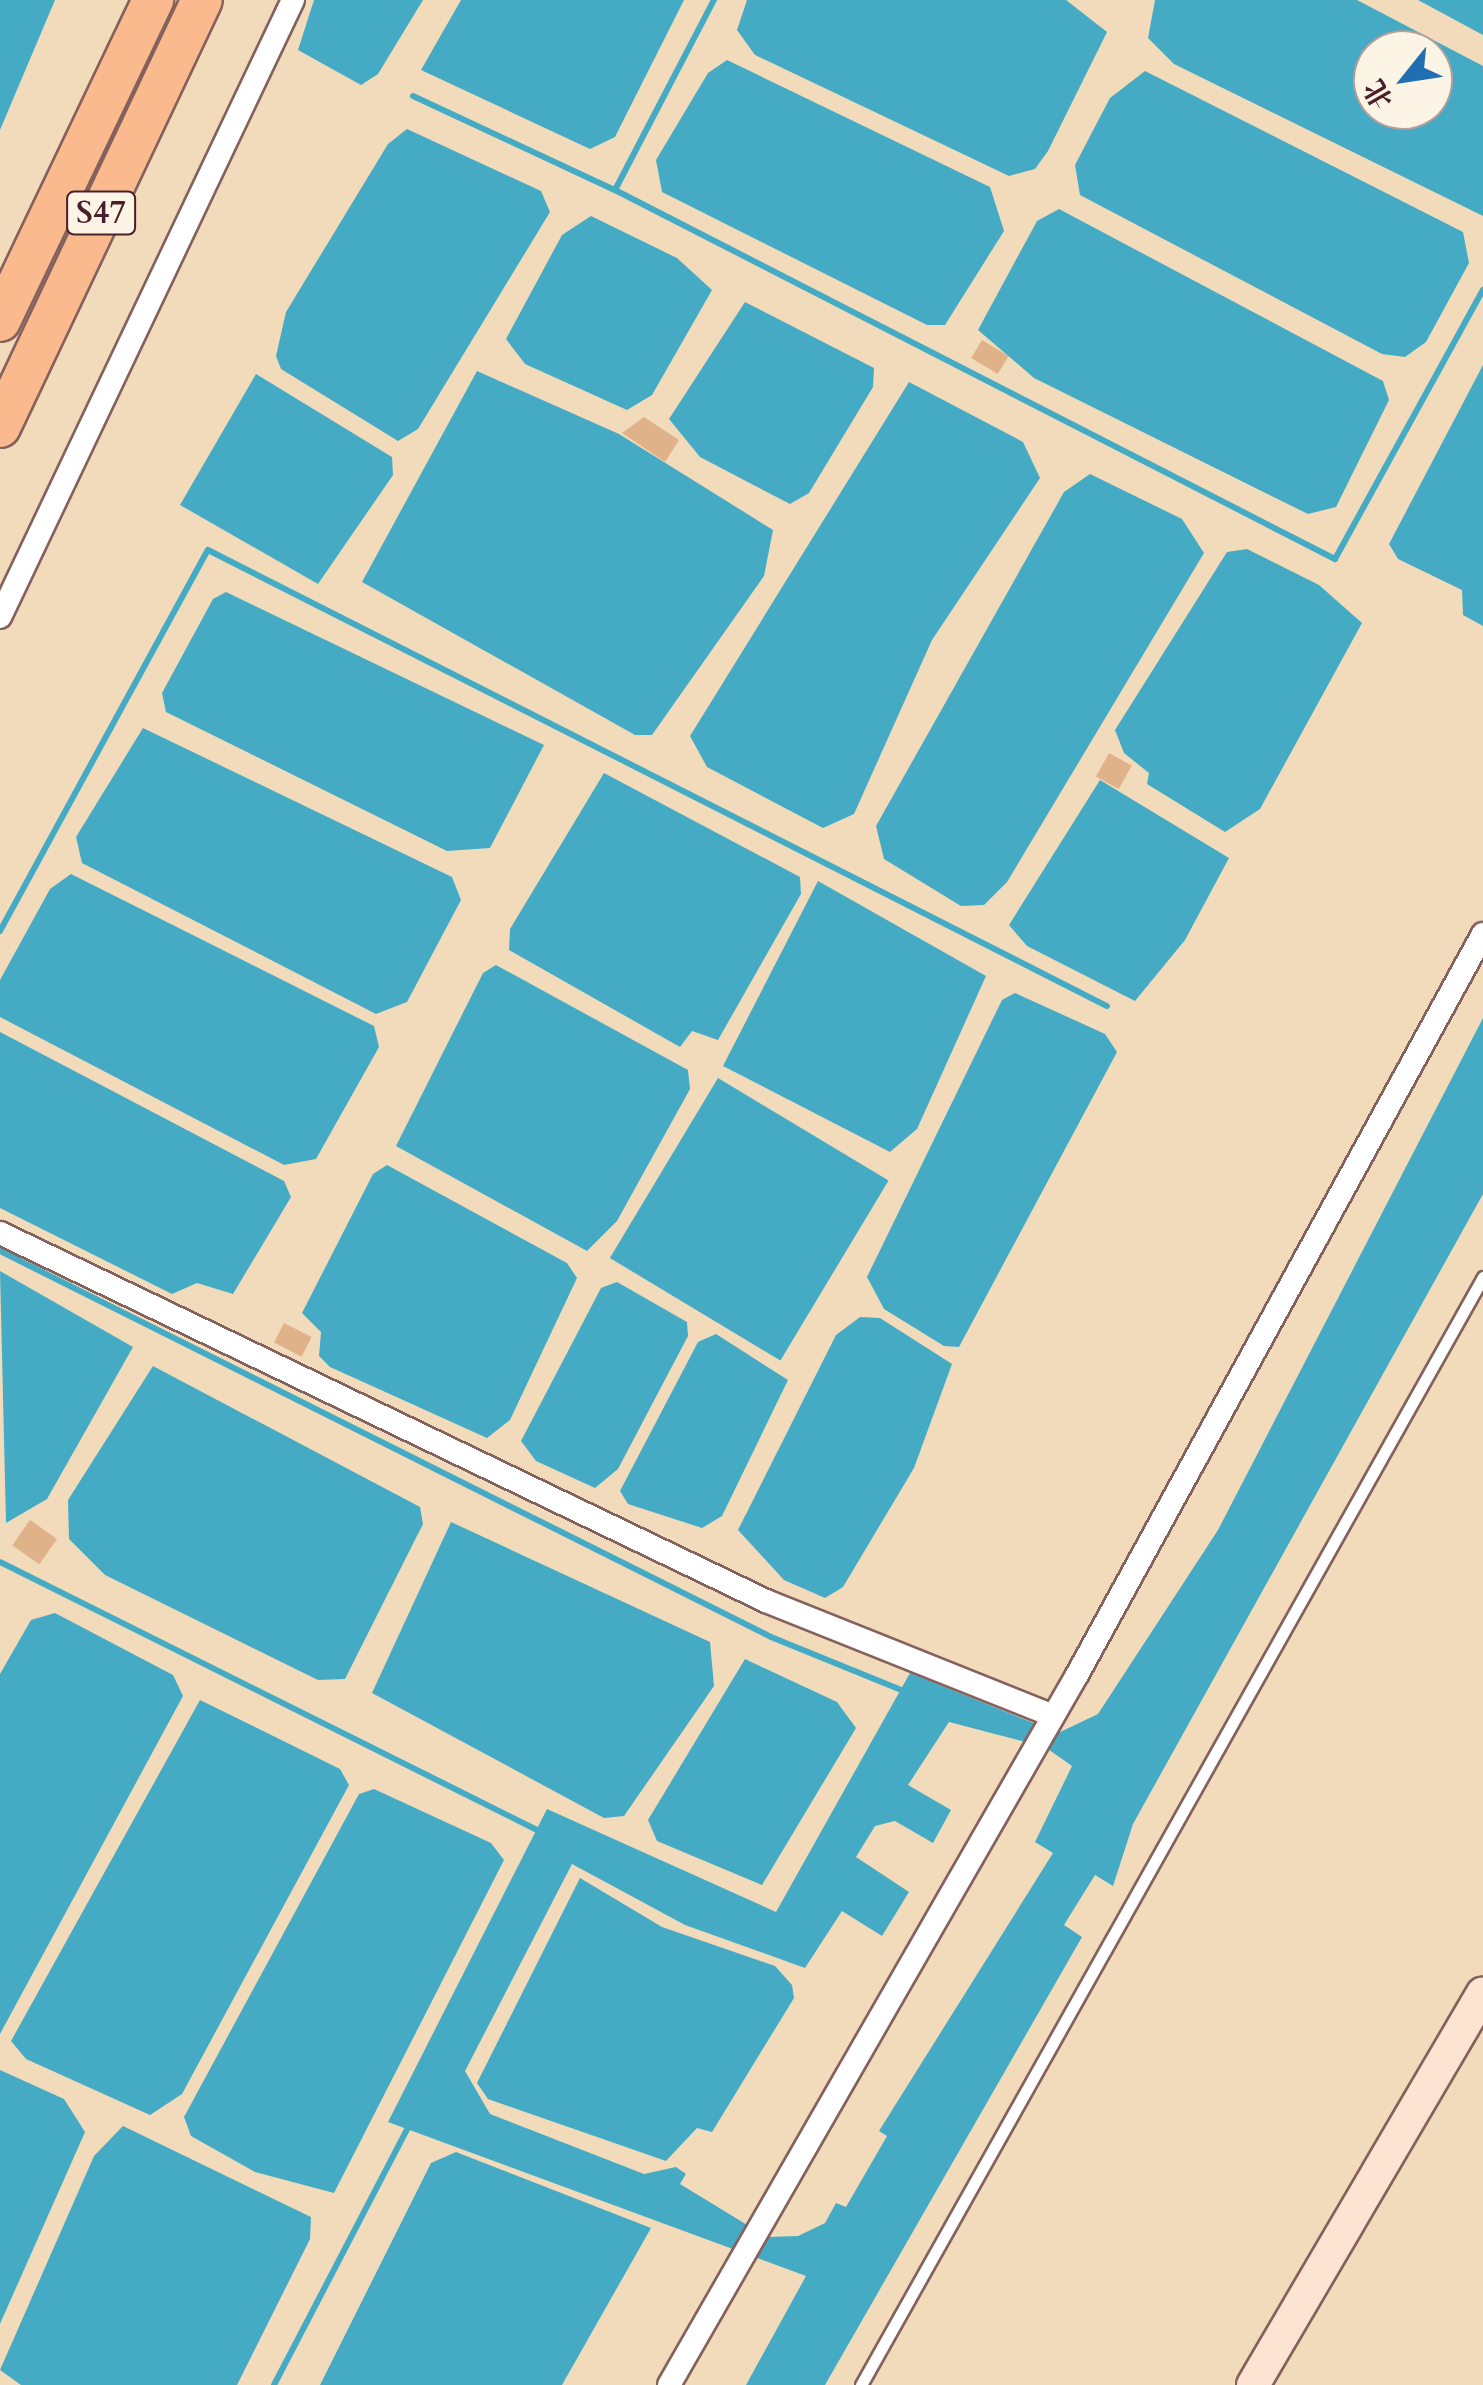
<!DOCTYPE html>
<meta charset="utf-8">
<style>
body{margin:0}
#map{position:relative;width:1483px;height:2385px;overflow:hidden;background:#f2dbbb;font-family:Cardo,"Noto Serif SC",serif}
div>[style]{position:absolute}
[style*='--x']{left:calc(var(--x)*1px);top:calc(var(--y)*1px);width:calc(var(--w)*1px);rotate:calc(var(--a)*1deg)}
.water>*{inset:0;background:#45abc5;transform-origin:0 0}
.stream>*{height:6px;margin:-3px;padding:0 3px;transform-origin:3px;border-radius:3px;background:#45abc5}
.building>*{inset:0;background:#dfb28a;transform-origin:0 0}
.roads{filter:drop-shadow(2px 0 #85615d) drop-shadow(-2px 0 #85615d) drop-shadow(0 2px #85615d) drop-shadow(0 -2px #85615d)}
.lane>*{height:11px;margin:-5.5px;padding:0 5.5px;transform-origin:5.5px;border-radius:5.5px;background:#fff}
.street>*{height:22px;margin:-11px;padding:0 11px;transform-origin:11px;border-radius:11px;background:#fff}
.secondary>*{height:32px;margin:-16px;padding:0 16px;transform-origin:16px;border-radius:16px;background:#fde3d1}
.highway>*{height:40px;margin:-20px;padding:0 20px;transform-origin:20px;border-radius:20px;background:#fbba8d}
span{translate:-50% -50%;white-space:nowrap;text-align:center;line-height:1.15;-webkit-text-stroke:9px #fcf5e5;paint-order:stroke}
.shield-label span{padding:2px 8px;background:#fcf5e5;border:2px solid;border-radius:8px;-webkit-text-stroke-width:0}
.shield-label{font-size:32px;color:#4a1f2b;font-weight:700}
.north{position:absolute;left:1353px;top:30px;width:100px;height:100px;box-sizing:border-box;background:#fcf5e5;border:2px solid #b59f9b;border-radius:50%;rotate:240deg;font-size:28px;font-weight:700;line-height:40px;text-align:center;color:#4a1f2b}
.north::after{content:'';display:block;margin:auto;width:35px;height:45px;background:#1f6fb2;clip-path:polygon(50% 0,100% 100%,50% 72%,0 100%)}
</style>
<div id="map">
<div class="water">
<i style="clip-path:polygon(0 0,55px 0,0 130px)"></i>
<i style="clip-path:polygon(314px 0,423px 0,378px 74px,361px 85px,298px 50px)"></i>
<i style="clip-path:polygon(461px 0,684px 0,615px 137px,590px 149px,421px 70px)"></i>
<i style="clip-path:polygon(747px 0,1066px 0,1107px 32px,1048px 151px,1035px 169px,1009px 176px,755px 55px,737px 30px)"></i>
<i style="clip-path:polygon(evenodd,1155px 0,1357px 0,1483px 66px,1483px 216px,1174px 64px,1148px 38px,1155px 0,1373px 50px,1433px 50px,1433px 110px,1373px 110px,1373px 50px)"></i>
<i style="clip-path:polygon(1418px 0,1483px 0,1483px 35px)"></i>
<i style="clip-path:polygon(727px 60px,990px 187px,1004px 231px,945px 325px,927px 325px,662px 192px,656px 160px,708px 73px)"></i>
<i style="clip-path:polygon(1145px 71px,1463px 232px,1469px 263px,1426px 342px,1405px 357px,1382px 354px,1080px 195px,1075px 165px,1110px 98px)"></i>
<i style="clip-path:polygon(407px 129px,541px 191px,550px 212px,418px 429px,398px 441px,281px 369px,276px 356px,286px 312px,388px 144px)"></i>
<i style="clip-path:polygon(1059px 209px,1383px 381px,1389px 400px,1336px 507px,1308px 514px,1034px 378px,978px 330px,1037px 221px)"></i>
<i style="clip-path:polygon(591px 216px,677px 258px,712px 290px,652px 395px,627px 410px,525px 364px,506px 339px,562px 235px)"></i>
<i style="clip-path:polygon(745px 302px,874px 368px,873px 387px,809px 493px,790px 504px,700px 457px,669px 419px)"></i>
<i style="clip-path:polygon(1483px 365px,1483px 626px,1463px 615px,1462px 590px,1398px 559px,1389px 544px)"></i>
<i style="clip-path:polygon(477px 371px,619px 434px,773px 530px,764px 576px,652px 735px,635px 735px,362px 582px)"></i>
<i style="clip-path:polygon(256px 374px,392px 457px,393px 475px,318px 584px,180px 505px)"></i>
<i style="clip-path:polygon(909px 382px,1023px 442px,1040px 478px,932px 640px,854px 814px,823px 828px,707px 767px,690px 736px)"></i>
<i style="clip-path:polygon(1090px 474px,1182px 519px,1204px 553px,1007px 882px,984px 905px,961px 906px,884px 859px,876px 826px,1064px 492px)"></i>
<i style="clip-path:polygon(1247px 549px,1319px 585px,1362px 623px,1260px 809px,1225px 832px,1147px 784px,1149px 773px,1124px 753px,1115px 730px,1227px 552px)"></i>
<i style="clip-path:polygon(226px 592px,544px 745px,490px 848px,447px 851px,166px 712px,162px 693px,213px 599px)"></i>
<i style="clip-path:polygon(143px 728px,452px 877px,461px 900px,407px 1002px,376px 1014px,82px 863px,76px 837px)"></i>
<i style="clip-path:polygon(604px 773px,800px 877px,801px 894px,718px 1040px,692px 1031px,680px 1047px,509px 950px,510px 929px)"></i>
<i style="clip-path:polygon(1100px 780px,1229px 858px,1185px 940px,1135px 1001px,1027px 946px,1009px 925px)"></i>
<i style="clip-path:polygon(71px 874px,374px 1026px,379px 1047px,316px 1159px,284px 1165px,0 1017px,0 980px,50px 889px)"></i>
<i style="clip-path:polygon(818px 881px,986px 976px,917px 1129px,890px 1152px,723px 1066px)"></i>
<i style="clip-path:polygon(496px 965px,688px 1070px,690px 1089px,617px 1221px,587px 1251px,396px 1146px,483px 973px)"></i>
<i style="clip-path:polygon(1015px 993px,1105px 1034px,1117px 1052px,959px 1347px,944px 1346px,884px 1309px,867px 1277px,1002px 1000px)"></i>
<i style="clip-path:polygon(evenodd,1483px 1018px,1483px 1194px,1133px 1824px,1113px 1886px,1095px 1875px,1064px 1925px,1082px 1937px,825px 2385px,746px 2385px,806px 2276px,388px 2122px,547px 1809px,776px 1912px,910px 1673px,1058px 1733px,1098px 1714px,1218px 1530px,1483px 1018px,949px 1722px,1045px 1747px,1072px 1766px,1035px 1842px,1053px 1853px,879px 2131px,887px 2136px,846px 2207px,836px 2203px,825px 2223px,798px 2236px,767px 2237px,680px 2184px,686px 2174px,676px 2167px,644px 2174px,490px 2114px,465px 2071px,572px 1864px,685px 1925px,805px 1968px,842px 1911px,882px 1936px,909px 1892px,856px 1857px,875px 1826px,895px 1821px,933px 1843px,951px 1810px,908px 1785px,949px 1722px)"></i>
<i style="clip-path:polygon(0 1032px,284px 1181px,291px 1197px,233px 1294px,197px 1283px,172px 1294px,0 1208px)"></i>
<i style="left:718px;top:1078px;width:199px;height:210px;rotate:31deg"></i>
<i style="clip-path:polygon(387px 1165px,567px 1263px,577px 1278px,510px 1420px,487px 1438px,330px 1367px,319px 1356px,321px 1332px,302px 1313px,373px 1174px)"></i>
<i style="clip-path:polygon(0 1271px,133px 1347px,47px 1499px,6px 1523px)"></i>
<i style="clip-path:polygon(617px 1282px,687px 1322px,688px 1336px,618px 1469px,595px 1488px,536px 1461px,521px 1441px,601px 1288px)"></i>
<i style="clip-path:polygon(860px 1317px,880px 1318px,952px 1364px,914px 1468px,843px 1587px,825px 1598px,784px 1580px,738px 1530px,836px 1335px)"></i>
<i style="clip-path:polygon(716px 1334px,788px 1380px,722px 1516px,702px 1528px,628px 1504px,620px 1491px,698px 1342px)"></i>
<i style="clip-path:polygon(153px 1366px,420px 1507px,423px 1524px,345px 1679px,318px 1680px,105px 1575px,69px 1539px,68px 1500px)"></i>
<i style="clip-path:polygon(451px 1522px,710px 1642px,714px 1686px,624px 1816px,604px 1818px,372px 1693px)"></i>
<i style="clip-path:polygon(55px 1613px,173px 1675px,183px 1696px,0 2034px,0 1674px,31px 1620px)"></i>
<i style="clip-path:polygon(745px 1659px,837px 1702px,856px 1728px,762px 1885px,657px 1841px,648px 1820px)"></i>
<i style="clip-path:polygon(200px 1700px,340px 1769px,349px 1785px,182px 2094px,150px 2115px,26px 2059px,11px 2041px)"></i>
<i style="clip-path:polygon(374px 1789px,491px 1843px,504px 1860px,334px 2193px,255px 2172px,191px 2136px,184px 2117px,359px 1794px)"></i>
<i style="clip-path:polygon(580px 1878px,662px 1927px,775px 1966px,792px 1985px,794px 1998px,712px 2132px,697px 2128px,666px 2161px,488px 2099px,477px 2083px)"></i>
<i style="clip-path:polygon(0 2070px,64px 2099px,85px 2132px,0 2324px)"></i>
<i style="clip-path:polygon(123px 2126px,311px 2217px,310px 2239px,237px 2385px,21px 2385px,0 2370px,94px 2156px)"></i>
<i style="clip-path:polygon(456px 2152px,651px 2228px,562px 2385px,320px 2385px,431px 2163px)"></i>
</div>
<div class="stream">
<i style="--x:413;--y:96;--w:223;--a:25"></i>
<i style="--x:615;--y:190;--w:809;--a:27.14"></i>
<i style="--x:1335;--y:559;--w:307;--a:-61.2"></i>
<i style="--x:615;--y:190;--w:214;--a:-62.5"></i>
<i style="--x:0;--y:931;--w:434;--a:-61.4"></i>
<i style="--x:208;--y:550;--w:1008;--a:26.9"></i>
<i style="--x:0;--y:1251;--w:862;--a:26.59"></i>
<i style="--x:771;--y:1637;--w:144;--a:22.1"></i>
<i style="--x:0;--y:1562;--w:607;--a:26.52"></i>
<i style="--x:274;--y:2385;--w:294;--a:-62.5"></i>
</div>
<div class="building">
<i style="left:982px;top:340px;width:31px;height:21px;rotate:31deg"></i>
<i style="clip-path:polygon(644px 417px,679px 440px,665px 462px,622px 433px)"></i>
<i style="left:1109px;top:753px;width:26px;height:27px;rotate:29deg"></i>
<i style="left:284px;top:1323px;width:31px;height:22px;rotate:27deg"></i>
<i style="left:30px;top:1520px;width:33px;height:31px;rotate:35deg"></i>
</div>
<div class="roads">
<div class="lane">
<i style="--x:861;--y:2385;--w:1271;--a:-60.69"></i>
</div>
<div class="street">
<i style="--x:0;--y:617;--w:683;--a:-64.6"></i>
<i style="--x:0;--y:1233;--w:850;--a:25.66"></i>
<i style="--x:766;--y:1601;--w:304;--a:21.8"></i>
<i style="--x:669;--y:2385;--w:819;--a:-60.12"></i>
<i style="--x:1077;--y:1675;--w:845;--a:-61.28"></i>
</div>
<div class="secondary">
<i style="--x:1253;--y:2385;--w:454;--a:-59.6"></i>
</div>
<div class="highway">
<i style="--x:0;--y:321;--w:356;--a:-64.5"></i>
<i style="--x:0;--y:427;--w:472;--a:-64.7"></i>
</div>
</div>
<div class="shield-label">
<span style="left:101px;top:213px">S47</span>
</div>
<div class="north">北</div>
</div>
